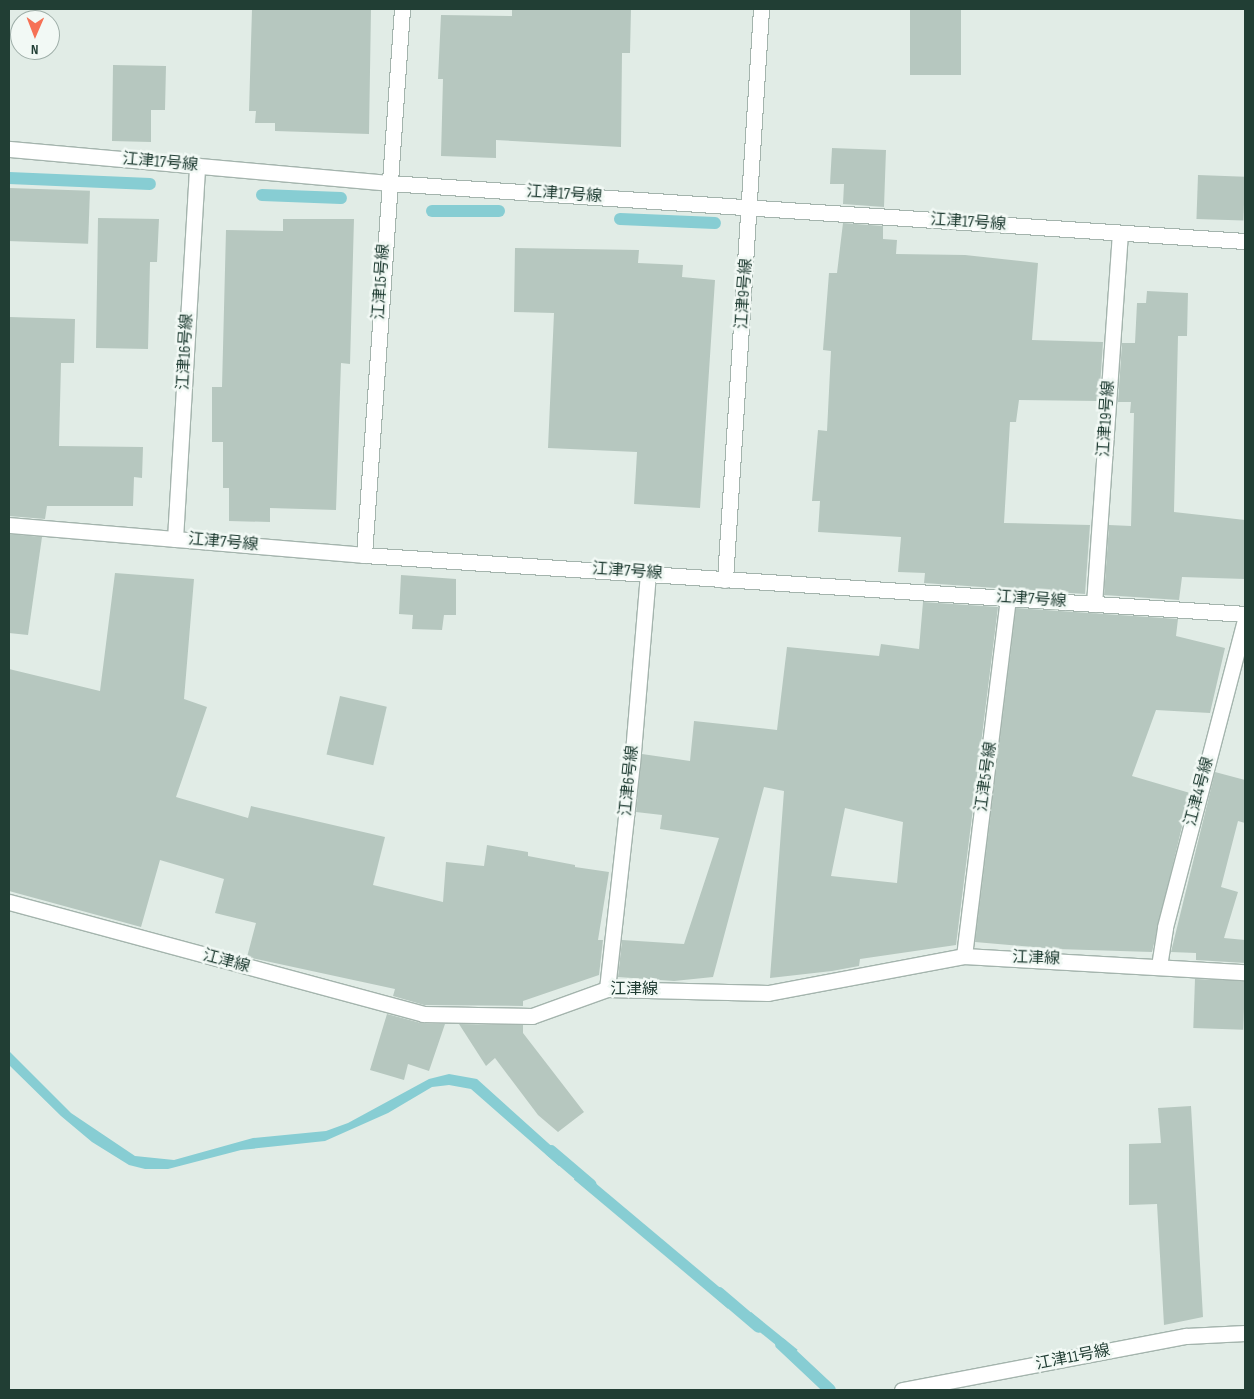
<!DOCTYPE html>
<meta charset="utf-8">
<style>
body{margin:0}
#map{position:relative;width:1254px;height:1399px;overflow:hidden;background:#e1ece6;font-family:"Sofia Sans Condensed","Noto Sans JP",sans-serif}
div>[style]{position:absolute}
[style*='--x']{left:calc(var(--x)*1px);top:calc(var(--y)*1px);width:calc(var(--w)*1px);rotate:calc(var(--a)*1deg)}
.water>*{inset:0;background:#87cdd3;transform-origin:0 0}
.stream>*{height:12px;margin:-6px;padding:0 6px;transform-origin:6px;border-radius:6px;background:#87cdd3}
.building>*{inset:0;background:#b6c7bf;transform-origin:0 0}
.roads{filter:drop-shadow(1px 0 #a4b4ad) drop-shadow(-1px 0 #a4b4ad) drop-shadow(0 1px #a4b4ad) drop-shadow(0 -1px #a4b4ad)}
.minor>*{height:15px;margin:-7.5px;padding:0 7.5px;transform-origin:7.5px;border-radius:7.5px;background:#fff}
span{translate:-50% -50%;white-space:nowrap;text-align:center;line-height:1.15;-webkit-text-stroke:5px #f2f9f5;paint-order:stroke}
.street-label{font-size:16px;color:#213e34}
.frame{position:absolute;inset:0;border:10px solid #213e34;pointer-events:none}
.north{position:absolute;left:10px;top:10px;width:50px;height:50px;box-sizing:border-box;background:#f2f9f5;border:1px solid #9eaea8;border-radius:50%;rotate:181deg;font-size:14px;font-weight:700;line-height:20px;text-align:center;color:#213e34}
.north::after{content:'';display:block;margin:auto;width:18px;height:22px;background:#f67155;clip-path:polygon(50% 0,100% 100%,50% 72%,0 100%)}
</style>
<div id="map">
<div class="water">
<i style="clip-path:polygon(9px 1051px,71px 1113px,135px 1156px,174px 1160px,253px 1138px,326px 1131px,348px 1123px,429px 1079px,449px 1074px,477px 1079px,567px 1160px,559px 1166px,471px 1089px,449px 1085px,432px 1087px,388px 1113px,325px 1141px,241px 1150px,168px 1169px,145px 1169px,129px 1165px,92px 1142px,61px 1116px,9px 1065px)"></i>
<i style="left:581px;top:1171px;width:201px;height:11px;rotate:40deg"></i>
<i style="left:751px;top:1312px;width:60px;height:10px;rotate:39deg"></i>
</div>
<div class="stream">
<i style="--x:9;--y:178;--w:141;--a:2.4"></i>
<i style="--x:262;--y:195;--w:79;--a:2.2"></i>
<i style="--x:432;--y:211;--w:67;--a:0"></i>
<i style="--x:620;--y:219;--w:95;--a:2.4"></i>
<i style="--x:551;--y:1151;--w:52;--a:40.4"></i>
<i style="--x:719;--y:1293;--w:52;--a:40.4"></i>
<i style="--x:781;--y:1344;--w:67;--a:43.2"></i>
</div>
<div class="building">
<i style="clip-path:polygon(252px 9px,371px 9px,369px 134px,275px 131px,275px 123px,255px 123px,256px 111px,249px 111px)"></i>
<i style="clip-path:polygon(512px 9px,631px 9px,630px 53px,622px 53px,621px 147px,496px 140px,496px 158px,441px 156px,443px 79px,438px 79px,441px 15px,512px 16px)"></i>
<i style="left:910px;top:9px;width:51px;height:66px"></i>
<i style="clip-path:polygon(113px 65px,166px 66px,165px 110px,151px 110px,151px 142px,112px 141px)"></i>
<i style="clip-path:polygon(832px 148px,886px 150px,884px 207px,843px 204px,844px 184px,830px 184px)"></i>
<i style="left:1198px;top:175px;width:47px;height:44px;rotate:2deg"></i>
<i style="left:9px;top:188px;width:81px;height:53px;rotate:2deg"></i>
<i style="clip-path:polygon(98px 218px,159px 219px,157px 262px,150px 262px,148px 349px,96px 348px)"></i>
<i style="clip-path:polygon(283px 219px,354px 219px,350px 364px,341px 363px,336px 510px,270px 508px,270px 522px,229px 521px,229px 488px,223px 488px,223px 442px,212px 442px,212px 387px,222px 387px,226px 230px,283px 231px)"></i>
<i style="clip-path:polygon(843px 223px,883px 226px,883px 239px,897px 240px,896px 254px,965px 255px,1038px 263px,1032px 340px,1103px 342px,1099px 401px,1019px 400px,1016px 422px,1010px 422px,1004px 523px,1090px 525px,1085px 594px,924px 583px,925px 573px,898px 572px,901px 537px,818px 532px,820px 501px,812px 501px,818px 430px,827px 431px,831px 351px,823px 350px,829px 273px,837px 273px)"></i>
<i style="clip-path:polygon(515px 248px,639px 250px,638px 263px,683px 265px,682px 277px,715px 280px,700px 508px,634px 504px,637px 452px,548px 448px,554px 313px,514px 312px)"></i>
<i style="clip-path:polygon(1147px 291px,1188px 293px,1187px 336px,1178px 336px,1174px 512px,1245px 520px,1245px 579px,1182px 577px,1179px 600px,1104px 595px,1109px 525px,1131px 526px,1134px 413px,1130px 413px,1131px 402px,1118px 402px,1122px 343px,1135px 343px,1137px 303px,1146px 303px)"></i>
<i style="clip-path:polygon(9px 317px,75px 319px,74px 363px,61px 363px,59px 446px,143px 447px,142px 478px,134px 477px,133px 506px,47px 506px,45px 519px,9px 516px)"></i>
<i style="clip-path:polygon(9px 534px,42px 537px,28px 635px,9px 633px)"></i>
<i style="clip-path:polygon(115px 573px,194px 579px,184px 699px,207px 707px,176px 797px,248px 818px,251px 806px,385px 837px,373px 885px,443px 902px,446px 862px,484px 866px,487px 845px,528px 852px,528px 856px,575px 865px,575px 867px,609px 872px,598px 940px,603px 940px,599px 975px,523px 1001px,523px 1006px,424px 1005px,393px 996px,395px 989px,247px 957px,256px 923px,215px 913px,224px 879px,160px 860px,141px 927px,9px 891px,9px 669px,100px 691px)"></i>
<i style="clip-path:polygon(401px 575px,456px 579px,456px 615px,444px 615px,442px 630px,412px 629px,413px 615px,399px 614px)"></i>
<i style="clip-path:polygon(evenodd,923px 602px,998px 607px,956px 945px,860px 959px,859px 966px,832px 971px,770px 978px,784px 791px,764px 787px,713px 977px,674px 981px,618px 977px,622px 940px,684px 944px,719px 838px,660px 829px,662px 815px,636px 812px,642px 754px,690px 761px,694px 721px,777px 730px,787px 647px,879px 656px,881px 644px,919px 649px,923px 602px,845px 808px,903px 822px,897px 883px,831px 876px,845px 808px)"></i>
<i style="clip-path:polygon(1016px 608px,1178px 619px,1176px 636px,1225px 648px,1210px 713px,1156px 710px,1132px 776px,1190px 793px,1152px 952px,1057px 949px,975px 942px)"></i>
<i style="left:340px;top:696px;width:48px;height:60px;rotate:13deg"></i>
<i style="clip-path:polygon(1215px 772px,1245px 780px,1245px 823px,1238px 821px,1221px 887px,1238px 892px,1224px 938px,1245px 940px,1245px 963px,1196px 960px,1196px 953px,1171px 952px)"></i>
<i style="left:1195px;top:979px;width:50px;height:49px;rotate:2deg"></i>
<i style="clip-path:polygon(387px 1014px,421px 1023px,445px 1024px,429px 1071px,408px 1064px,404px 1080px,370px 1070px)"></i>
<i style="clip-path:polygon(459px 1024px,523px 1025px,523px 1033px,584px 1112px,558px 1132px,538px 1115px,495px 1058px,486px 1066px)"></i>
<i style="clip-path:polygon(1191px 1106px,1203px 1317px,1164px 1325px,1157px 1204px,1129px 1205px,1129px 1144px,1161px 1143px,1158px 1108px)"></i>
</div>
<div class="roads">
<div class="minor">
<i style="--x:9;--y:149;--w:382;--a:5.1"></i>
<i style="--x:389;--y:183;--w:858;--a:3.88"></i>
<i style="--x:9;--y:525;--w:356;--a:4.8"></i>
<i style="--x:364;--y:555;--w:883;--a:3.83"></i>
<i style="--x:175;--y:539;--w:374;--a:-86.6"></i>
<i style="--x:364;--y:555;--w:547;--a:-86.02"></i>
<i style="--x:725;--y:580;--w:572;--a:-86.39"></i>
<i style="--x:1094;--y:604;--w:372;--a:-86"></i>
<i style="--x:9;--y:902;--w:429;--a:15.1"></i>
<i style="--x:423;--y:1014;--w:109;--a:1.1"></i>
<i style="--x:532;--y:1016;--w:80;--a:-19.8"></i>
<i style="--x:607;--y:989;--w:161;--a:1.4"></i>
<i style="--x:768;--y:993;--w:199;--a:-10.7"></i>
<i style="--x:964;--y:956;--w:281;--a:3.3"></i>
<i style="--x:964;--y:956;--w:360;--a:-83"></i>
<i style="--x:1159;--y:966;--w:39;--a:-81"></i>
<i style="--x:1165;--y:927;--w:317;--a:-75.4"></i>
<i style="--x:607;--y:989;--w:226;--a:-83.7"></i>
<i style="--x:632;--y:764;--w:192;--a:-85.2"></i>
<i style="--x:902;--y:1390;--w:289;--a:-10.8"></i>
<i style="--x:1186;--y:1336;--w:59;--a:-2.9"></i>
</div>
</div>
<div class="street-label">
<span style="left:160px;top:163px;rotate:5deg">江津17号線</span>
<span style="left:564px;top:195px;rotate:4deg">江津17号線</span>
<span style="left:968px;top:223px;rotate:4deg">江津17号線</span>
<span style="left:382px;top:282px;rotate:-86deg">江津15号線</span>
<span style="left:745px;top:294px;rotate:-86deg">江津9号線</span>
<span style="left:186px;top:352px;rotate:-87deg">江津16号線</span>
<span style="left:1107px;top:419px;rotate:-86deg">江津19号線</span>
<span style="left:223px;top:543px;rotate:5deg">江津7号線</span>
<span style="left:627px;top:572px;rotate:4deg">江津7号線</span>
<span style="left:1031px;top:600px;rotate:4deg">江津7号線</span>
<span style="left:987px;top:777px;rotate:-82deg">江津5号線</span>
<span style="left:630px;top:781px;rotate:-84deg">江津6号線</span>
<span style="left:1200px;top:792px;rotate:-75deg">江津4号線</span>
<span style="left:1036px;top:959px;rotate:2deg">江津線</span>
<span style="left:226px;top:962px;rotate:15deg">江津線</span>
<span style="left:634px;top:990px">江津線</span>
<span style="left:1073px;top:1358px;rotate:-11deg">江津11号線</span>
</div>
<div class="frame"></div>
<div class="north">N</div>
</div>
